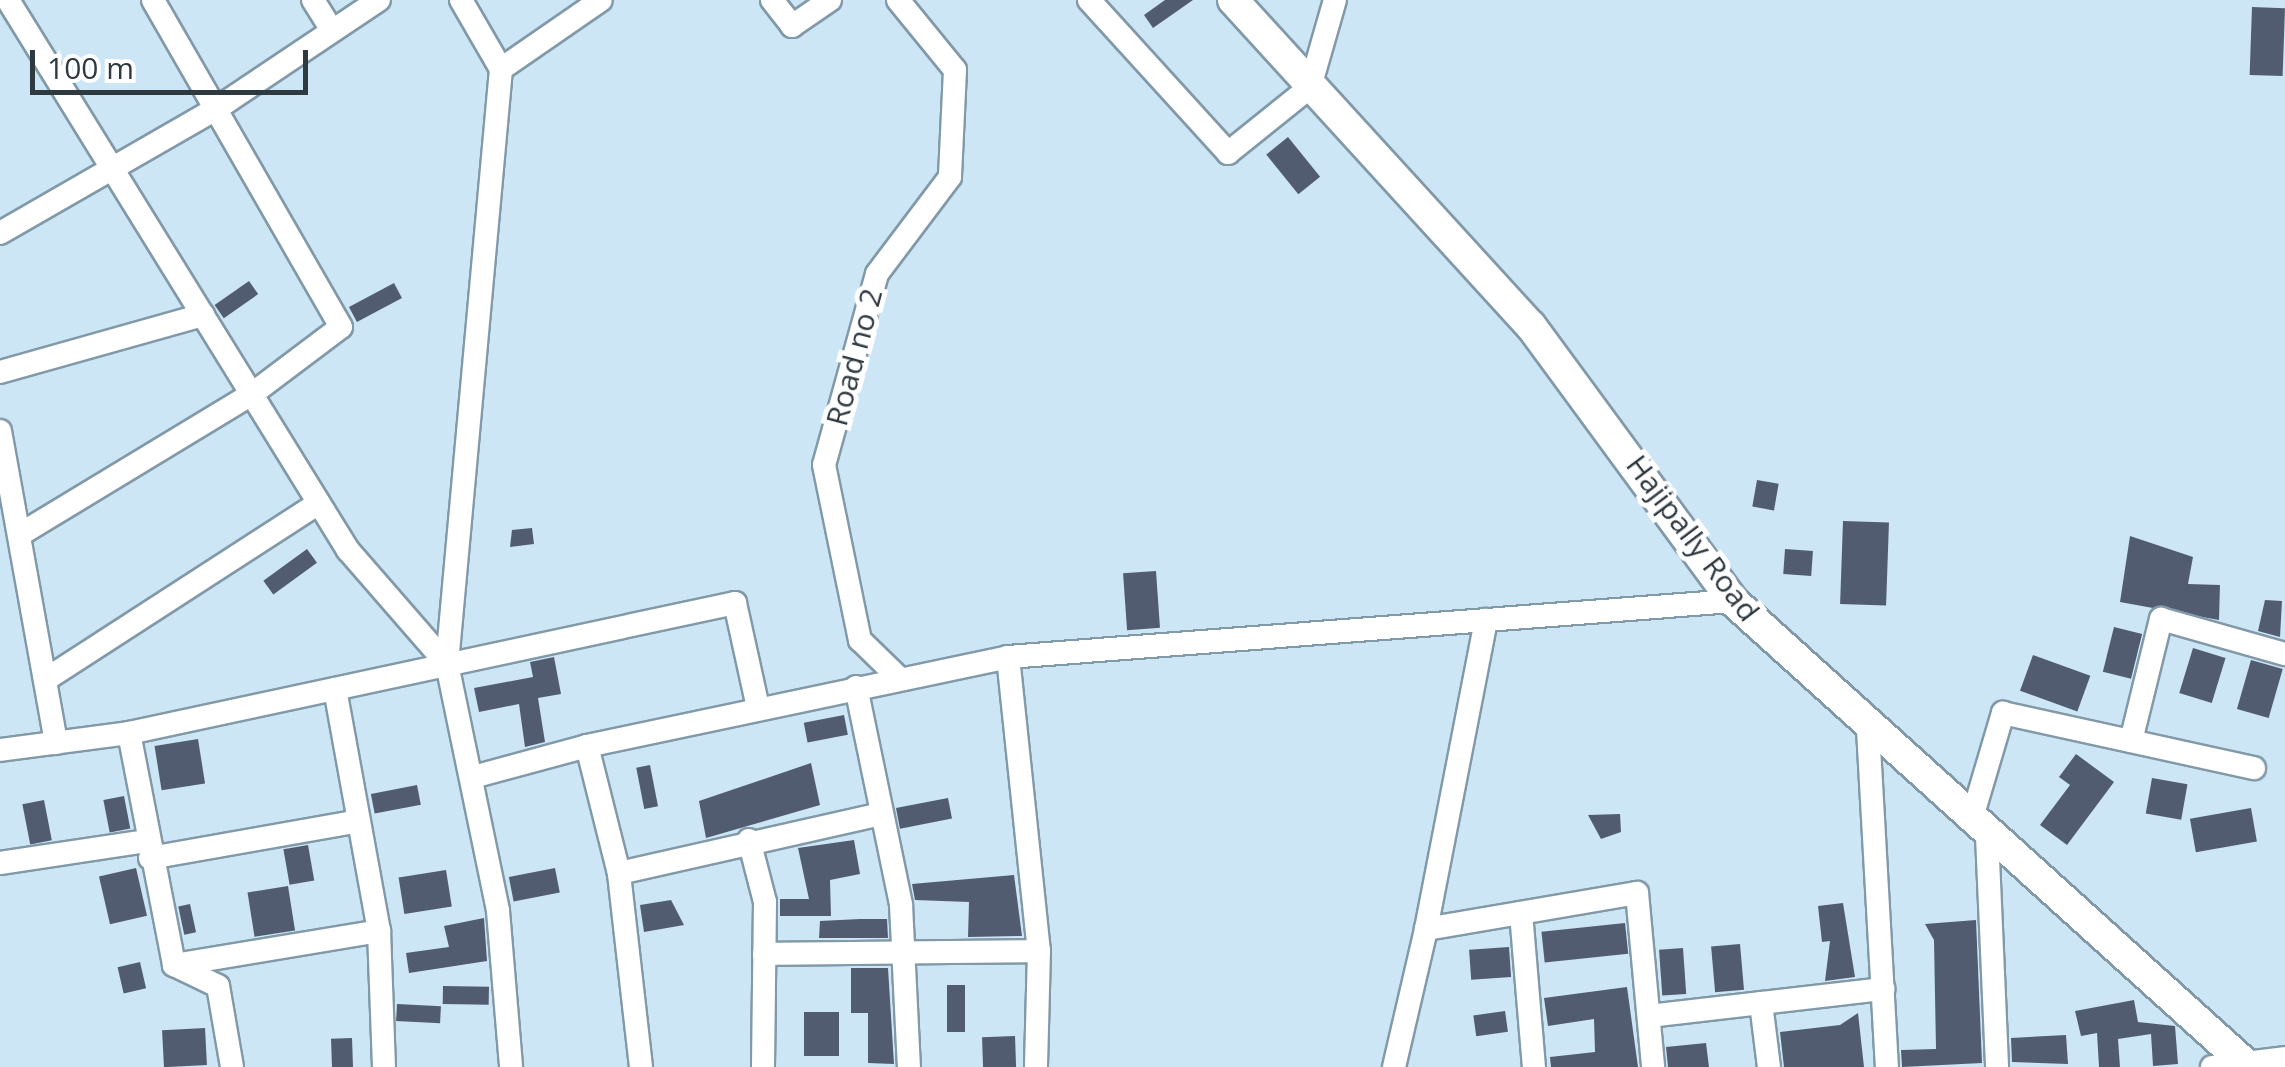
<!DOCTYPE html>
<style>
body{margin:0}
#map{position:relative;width:2285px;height:1067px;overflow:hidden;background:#cce6f6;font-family:"Open Sans",sans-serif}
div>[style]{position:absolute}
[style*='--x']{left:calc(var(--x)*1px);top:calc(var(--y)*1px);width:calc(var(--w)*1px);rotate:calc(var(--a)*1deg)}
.building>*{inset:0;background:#525c70;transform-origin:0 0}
.roads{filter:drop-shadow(2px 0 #8299a8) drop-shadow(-2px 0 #8299a8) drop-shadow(0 2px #8299a8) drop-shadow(0 -2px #8299a8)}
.street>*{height:22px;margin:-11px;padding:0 11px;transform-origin:11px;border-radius:11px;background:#fff}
.secondary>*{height:30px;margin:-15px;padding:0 15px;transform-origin:15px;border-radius:15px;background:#fff}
span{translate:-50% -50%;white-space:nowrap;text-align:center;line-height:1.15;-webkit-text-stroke:10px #fff;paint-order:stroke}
.street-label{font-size:30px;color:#2f3940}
.scale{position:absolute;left:30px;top:50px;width:278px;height:45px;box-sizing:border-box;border:5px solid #2f3940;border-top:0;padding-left:12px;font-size:30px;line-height:35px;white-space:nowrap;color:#2f3940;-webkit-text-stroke:8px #fff;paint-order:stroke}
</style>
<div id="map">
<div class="building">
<i style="clip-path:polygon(1165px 0,1193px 0,1153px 28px,1144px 15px)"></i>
<i style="left:2252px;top:7px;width:33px;height:68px;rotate:2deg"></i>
<i style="left:1288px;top:137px;width:51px;height:28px;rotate:51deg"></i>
<i style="left:249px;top:281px;width:16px;height:42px;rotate:55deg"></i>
<i style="left:394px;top:283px;width:17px;height:51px;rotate:62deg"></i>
<i style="left:1757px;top:480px;width:22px;height:27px;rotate:10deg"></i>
<i style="left:1843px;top:521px;width:46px;height:83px;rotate:2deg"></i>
<i style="clip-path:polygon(532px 528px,534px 544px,510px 547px,512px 530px)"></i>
<i style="clip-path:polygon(2130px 536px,2193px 557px,2188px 584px,2220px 585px,2219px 620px,2120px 602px)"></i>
<i style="left:307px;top:549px;width:17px;height:54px;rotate:54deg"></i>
<i style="left:1785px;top:549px;width:28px;height:25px;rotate:4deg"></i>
<i style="left:1156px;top:571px;width:57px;height:33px;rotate:86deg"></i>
<i style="clip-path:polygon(2265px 600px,2282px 601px,2280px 637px,2258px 631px)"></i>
<i style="left:2114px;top:627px;width:29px;height:46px;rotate:14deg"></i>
<i style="left:2193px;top:648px;width:34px;height:47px;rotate:17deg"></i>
<i style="left:2033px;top:655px;width:61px;height:38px;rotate:20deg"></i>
<i style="clip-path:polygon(554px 657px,561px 694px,538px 698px,545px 742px,525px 747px,519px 704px,479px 712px,474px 688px,533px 677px,530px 662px)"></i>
<i style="left:2251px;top:660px;width:33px;height:51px;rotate:16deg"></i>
<i style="left:844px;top:715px;width:20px;height:41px;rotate:79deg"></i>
<i style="left:198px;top:739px;width:45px;height:44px;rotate:81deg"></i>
<i style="clip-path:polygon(2076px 754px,2114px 782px,2067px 845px,2040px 825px,2070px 785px,2059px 777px)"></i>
<i style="clip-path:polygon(811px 763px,820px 805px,706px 838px,699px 801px)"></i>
<i style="left:650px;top:765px;width:42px;height:14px;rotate:79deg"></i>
<i style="left:2152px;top:778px;width:36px;height:36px;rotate:10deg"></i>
<i style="left:417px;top:785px;width:20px;height:47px;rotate:79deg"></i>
<i style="left:124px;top:796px;width:33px;height:21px;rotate:79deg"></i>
<i style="left:948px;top:798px;width:21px;height:53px;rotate:79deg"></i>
<i style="left:44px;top:800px;width:41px;height:22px;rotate:79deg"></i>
<i style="left:2251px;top:808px;width:34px;height:62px;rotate:80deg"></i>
<i style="clip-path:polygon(1620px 814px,1621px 832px,1601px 839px,1588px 815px)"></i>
<i style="clip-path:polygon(854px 840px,860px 874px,830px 880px,831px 916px,780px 916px,780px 899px,809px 899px,798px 848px)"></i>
<i style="left:308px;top:845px;width:36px;height:25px;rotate:80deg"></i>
<i style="left:136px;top:868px;width:49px;height:38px;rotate:77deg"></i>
<i style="left:555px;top:868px;width:25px;height:47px;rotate:79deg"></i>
<i style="left:446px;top:870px;width:37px;height:48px;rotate:81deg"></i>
<i style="clip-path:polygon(1014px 875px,1022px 936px,968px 937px,969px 902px,915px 900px,912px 884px)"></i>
<i style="left:288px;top:886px;width:45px;height:41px;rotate:81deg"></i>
<i style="clip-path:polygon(671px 900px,684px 925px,644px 932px,640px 905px)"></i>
<i style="clip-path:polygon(1843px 903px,1855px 977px,1825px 981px,1830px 941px,1822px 942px,1818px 906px)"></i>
<i style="left:190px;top:904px;width:29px;height:12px;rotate:78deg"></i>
<i style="clip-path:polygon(484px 918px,487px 961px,409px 973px,406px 953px,449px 947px,444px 926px)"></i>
<i style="clip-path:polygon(860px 919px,887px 919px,888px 938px,819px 938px,820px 921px)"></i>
<i style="clip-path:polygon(1976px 920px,1982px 1063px,1902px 1067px,1901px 1050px,1936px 1049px,1934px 940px,1925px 924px)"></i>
<i style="left:1625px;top:923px;width:31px;height:84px;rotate:84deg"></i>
<i style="left:1740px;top:944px;width:46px;height:29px;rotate:85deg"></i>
<i style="left:1509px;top:947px;width:30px;height:40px;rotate:86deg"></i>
<i style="left:1683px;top:948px;width:46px;height:24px;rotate:86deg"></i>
<i style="left:140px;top:962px;width:27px;height:23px;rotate:77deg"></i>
<i style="clip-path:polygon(851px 968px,888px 968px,894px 1064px,868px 1063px,868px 1013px,851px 1013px)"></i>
<i style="left:947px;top:985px;width:18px;height:47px"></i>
<i style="left:443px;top:986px;width:46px;height:18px;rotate:1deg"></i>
<i style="clip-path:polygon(1627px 987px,1638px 1067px,1551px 1067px,1550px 1057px,1595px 1052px,1594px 1019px,1548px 1026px,1544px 998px)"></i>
<i style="clip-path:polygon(2134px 1000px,2138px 1022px,2175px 1026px,2178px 1064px,2153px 1066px,2151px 1034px,2118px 1039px,2120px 1067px,2099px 1067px,2097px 1033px,2081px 1036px,2075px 1011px)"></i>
<i style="left:397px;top:1004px;width:44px;height:17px;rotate:3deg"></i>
<i style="left:1505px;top:1011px;width:21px;height:32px;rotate:82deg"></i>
<i style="left:804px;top:1012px;width:35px;height:44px"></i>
<i style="clip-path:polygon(1858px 1013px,1864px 1067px,1784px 1067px,1780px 1032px,1840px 1025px)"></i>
<i style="left:205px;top:1028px;width:37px;height:43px;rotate:87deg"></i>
<i style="clip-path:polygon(2066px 1035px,2068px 1064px,2012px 1062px,2011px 1038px)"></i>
<i style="left:1015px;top:1036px;width:31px;height:33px;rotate:88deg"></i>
<i style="left:352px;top:1038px;width:29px;height:21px;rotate:88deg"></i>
<i style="clip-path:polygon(1706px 1043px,1709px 1067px,1668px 1067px,1666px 1047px)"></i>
</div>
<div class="roads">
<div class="street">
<i style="--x:8;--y:0;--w:647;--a:58.28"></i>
<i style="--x:348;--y:550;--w:151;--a:49"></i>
<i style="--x:313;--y:0;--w:36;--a:58"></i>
<i style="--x:461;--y:0;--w:80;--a:59.9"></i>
<i style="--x:501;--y:69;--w:597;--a:95.19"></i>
<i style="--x:447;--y:664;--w:252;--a:78.3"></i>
<i style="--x:498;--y:911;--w:157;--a:85.2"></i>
<i style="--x:772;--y:0;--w:33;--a:52"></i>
<i style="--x:792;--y:26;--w:46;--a:-34.4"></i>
<i style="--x:898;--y:0;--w:90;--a:50.8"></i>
<i style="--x:955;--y:70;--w:107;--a:92.7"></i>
<i style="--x:950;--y:177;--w:121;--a:127"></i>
<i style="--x:877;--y:274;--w:198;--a:105.5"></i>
<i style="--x:824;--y:465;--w:179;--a:78.4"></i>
<i style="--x:860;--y:640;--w:54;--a:44.3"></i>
<i style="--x:1089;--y:0;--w:207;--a:47.7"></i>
<i style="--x:1228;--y:153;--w:105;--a:-38.8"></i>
<i style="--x:1310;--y:87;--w:91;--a:-74"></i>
<i style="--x:501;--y:69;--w:121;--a:-34.6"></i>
<i style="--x:0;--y:233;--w:249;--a:-29.9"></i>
<i style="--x:216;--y:109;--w:196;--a:-33.8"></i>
<i style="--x:0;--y:372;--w:211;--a:-15.7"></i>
<i style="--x:0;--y:431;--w:317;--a:79.8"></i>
<i style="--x:19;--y:535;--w:272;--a:-31.2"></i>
<i style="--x:252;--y:394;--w:111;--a:-37"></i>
<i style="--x:341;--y:327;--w:377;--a:-119.9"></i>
<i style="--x:1008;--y:657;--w:296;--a:84"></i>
<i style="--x:1039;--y:951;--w:116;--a:91.5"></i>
<i style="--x:45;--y:680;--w:326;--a:-32.9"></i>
<i style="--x:856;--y:687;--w:223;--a:78.3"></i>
<i style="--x:901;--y:905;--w:162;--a:87.2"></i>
<i style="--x:335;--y:689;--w:246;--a:79.7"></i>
<i style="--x:379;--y:931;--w:136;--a:87.9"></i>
<i style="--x:1868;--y:729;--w:339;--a:86.8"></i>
<i style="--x:129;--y:733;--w:236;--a:79"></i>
<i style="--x:2131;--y:741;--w:126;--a:-76.2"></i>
<i style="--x:2161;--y:619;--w:129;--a:15.8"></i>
<i style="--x:587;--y:746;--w:430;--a:-11.9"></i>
<i style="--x:1008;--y:657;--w:727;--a:-4.42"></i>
<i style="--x:0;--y:750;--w:130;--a:-7.5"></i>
<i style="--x:129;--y:733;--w:620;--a:-12.11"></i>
<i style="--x:735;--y:603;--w:107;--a:77.6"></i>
<i style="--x:473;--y:777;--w:118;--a:-15.2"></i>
<i style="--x:587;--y:746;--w:131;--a:75.9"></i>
<i style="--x:1971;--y:821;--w:113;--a:-73.5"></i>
<i style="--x:2003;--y:713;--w:257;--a:12.4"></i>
<i style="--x:1987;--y:836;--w:231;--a:87.5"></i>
<i style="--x:749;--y:840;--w:64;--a:75.5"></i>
<i style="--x:765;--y:902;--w:165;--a:90.7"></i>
<i style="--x:150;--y:858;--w:212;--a:-10"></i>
<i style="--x:0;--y:863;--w:149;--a:-8.5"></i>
<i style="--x:1521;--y:913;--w:155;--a:85.2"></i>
<i style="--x:1426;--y:929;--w:315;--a:-79"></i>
<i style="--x:764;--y:954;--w:275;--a:-0.6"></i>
<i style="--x:1761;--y:1003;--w:64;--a:82.9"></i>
<i style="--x:1649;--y:1016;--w:236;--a:-6.6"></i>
<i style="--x:232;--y:1067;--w:82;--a:-99.8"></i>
<i style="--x:218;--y:986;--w:49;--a:-154.5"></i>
<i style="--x:174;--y:965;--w:208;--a:-9.4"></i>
<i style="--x:641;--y:1067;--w:195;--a:-96.5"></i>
<i style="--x:619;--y:873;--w:269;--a:-12.7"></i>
<i style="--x:1394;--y:1067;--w:142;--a:-76.9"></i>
<i style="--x:1426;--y:929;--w:214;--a:-9.7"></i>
<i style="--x:1637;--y:893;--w:175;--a:84.7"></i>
<i style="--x:2212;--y:1067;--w:74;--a:-7"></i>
</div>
<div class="secondary">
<i style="--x:1233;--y:0;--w:442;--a:47.6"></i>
<i style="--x:1531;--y:326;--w:341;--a:53.7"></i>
<i style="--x:1733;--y:601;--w:695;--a:42.09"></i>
</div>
</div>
<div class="street-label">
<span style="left:854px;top:357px;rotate:-75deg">Road no 2</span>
<span style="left:1693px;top:538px;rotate:53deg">Hajipally Road</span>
</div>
<div class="scale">100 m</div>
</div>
